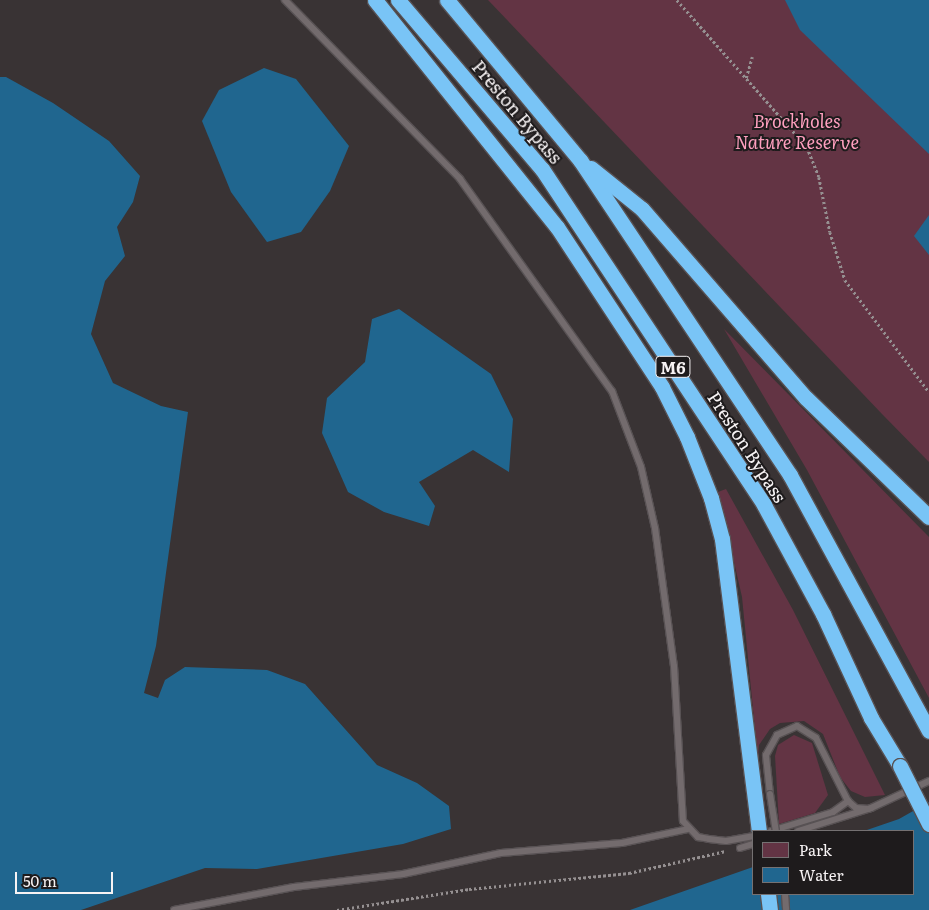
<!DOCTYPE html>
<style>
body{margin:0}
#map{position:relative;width:929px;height:910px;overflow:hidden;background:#393334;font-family:Literata,serif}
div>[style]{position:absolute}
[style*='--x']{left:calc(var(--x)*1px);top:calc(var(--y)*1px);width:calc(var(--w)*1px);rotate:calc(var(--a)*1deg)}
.green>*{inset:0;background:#633444}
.water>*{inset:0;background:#20668f}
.path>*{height:2.5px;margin-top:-1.25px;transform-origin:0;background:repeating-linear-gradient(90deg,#959091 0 2.5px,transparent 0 5px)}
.roads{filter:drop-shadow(1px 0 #585254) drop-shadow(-1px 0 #585254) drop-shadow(0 1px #585254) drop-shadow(0 -1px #585254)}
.service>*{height:6px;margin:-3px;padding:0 3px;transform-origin:3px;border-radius:3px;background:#736b6d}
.motorway>*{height:15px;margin:-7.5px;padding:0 7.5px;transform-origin:7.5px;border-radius:7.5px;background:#79c4f6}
.bridges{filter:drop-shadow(1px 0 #585254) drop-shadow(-1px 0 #585254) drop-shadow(0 1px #585254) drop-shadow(0 -1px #585254)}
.service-bridge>*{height:6px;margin:-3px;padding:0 3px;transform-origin:3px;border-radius:3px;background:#736b6d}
.motorway-bridge>*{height:15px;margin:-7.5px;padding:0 7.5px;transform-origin:7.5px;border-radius:7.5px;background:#79c4f6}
span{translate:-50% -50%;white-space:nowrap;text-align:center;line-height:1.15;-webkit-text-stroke:4px #1e1b1c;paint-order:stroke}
.shield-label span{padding:1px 4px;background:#1e1b1c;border:1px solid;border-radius:4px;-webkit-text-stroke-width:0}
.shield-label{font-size:16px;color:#f7f3f4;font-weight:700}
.street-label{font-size:18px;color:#f7f3f4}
.park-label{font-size:18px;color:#fe9fbe;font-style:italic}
.legend{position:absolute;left:752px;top:830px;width:162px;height:65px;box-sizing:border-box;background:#1e1b1c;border:1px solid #757172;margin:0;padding:6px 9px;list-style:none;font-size:15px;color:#f7f3f4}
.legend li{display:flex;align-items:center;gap:10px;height:25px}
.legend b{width:25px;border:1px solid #757172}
.scale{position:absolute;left:15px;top:872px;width:98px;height:22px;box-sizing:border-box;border:2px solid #f7f3f4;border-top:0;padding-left:6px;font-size:15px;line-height:18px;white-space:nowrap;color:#f7f3f4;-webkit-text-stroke:4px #1e1b1c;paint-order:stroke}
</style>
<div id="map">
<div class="green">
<i style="clip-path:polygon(488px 0,929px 0,929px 462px,882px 414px)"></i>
<i style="clip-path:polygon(724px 329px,929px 537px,929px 698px,807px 470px)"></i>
<i style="clip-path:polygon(726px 489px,793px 610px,885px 795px,865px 797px,851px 791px,840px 777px,823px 734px,804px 721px,780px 723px,770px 729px,759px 745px,758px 760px,742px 597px,718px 492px)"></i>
<i style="clip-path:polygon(794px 735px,812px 743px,828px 795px,815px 813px,779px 824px,775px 756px,778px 745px)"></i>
</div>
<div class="water">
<i style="clip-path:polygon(785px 0,929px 0,929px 154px,800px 30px)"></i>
<i style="clip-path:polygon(264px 68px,296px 79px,349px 146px,330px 191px,301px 232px,267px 242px,231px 192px,202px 121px,219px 90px)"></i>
<i style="clip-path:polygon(0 77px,6px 77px,53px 103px,109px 141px,140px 176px,133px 202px,117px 227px,125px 256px,105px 281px,91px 334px,113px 383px,161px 406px,188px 412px,156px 646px,144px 693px,158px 698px,165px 680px,185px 667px,267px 670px,305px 684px,377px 765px,417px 783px,449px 806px,451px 829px,403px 844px,257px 869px,205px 868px,81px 910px,0 910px)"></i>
<i style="clip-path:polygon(929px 215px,929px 255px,914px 236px)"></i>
<i style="clip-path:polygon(399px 309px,491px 374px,513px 419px,509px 472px,473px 450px,419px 482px,435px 506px,429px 526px,384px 512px,348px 492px,322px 433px,327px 398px,365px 362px,372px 319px)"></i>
<i style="clip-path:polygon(929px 802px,929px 910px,630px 910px,753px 867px,753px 894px,913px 894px,913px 831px,864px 831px,899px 819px)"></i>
</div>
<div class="path">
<i style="--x:677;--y:0;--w:196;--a:48.5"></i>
<i style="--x:807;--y:147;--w:32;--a:68"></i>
<i style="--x:819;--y:177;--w:56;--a:78.7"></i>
<i style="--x:830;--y:232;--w:50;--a:72.6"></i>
<i style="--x:845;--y:280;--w:140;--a:53.1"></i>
<i style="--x:746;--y:78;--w:22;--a:-74"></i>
<i style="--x:337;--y:910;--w:134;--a:-9"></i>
<i style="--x:469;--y:889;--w:161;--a:-5.7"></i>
<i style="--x:629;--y:873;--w:99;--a:-12.8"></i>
</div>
<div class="roads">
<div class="service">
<i style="--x:285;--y:0;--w:250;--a:45.6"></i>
<i style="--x:460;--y:179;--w:261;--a:54.4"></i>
<i style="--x:612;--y:391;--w:81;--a:69.1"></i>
<i style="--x:641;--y:467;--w:63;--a:77.1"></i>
<i style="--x:655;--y:528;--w:139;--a:82.2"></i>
<i style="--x:674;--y:666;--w:155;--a:86.7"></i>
<i style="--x:683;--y:821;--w:22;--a:47"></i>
<i style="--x:698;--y:837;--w:11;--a:10"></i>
<i style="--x:709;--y:839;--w:17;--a:7"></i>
<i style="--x:726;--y:841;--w:27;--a:-10"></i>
<i style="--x:770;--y:794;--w:39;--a:-96"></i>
<i style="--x:766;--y:755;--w:23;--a:-61"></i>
<i style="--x:777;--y:735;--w:22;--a:-24"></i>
<i style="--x:797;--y:726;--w:22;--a:32"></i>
<i style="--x:816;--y:738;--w:71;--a:63.1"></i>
<i style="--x:848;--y:801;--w:11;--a:41"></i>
<i style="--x:856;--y:808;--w:13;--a:4"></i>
<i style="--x:771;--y:831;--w:65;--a:-17"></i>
<i style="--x:833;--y:812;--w:19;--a:-36"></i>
<i style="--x:798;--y:831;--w:77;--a:-17.5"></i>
<i style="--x:871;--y:808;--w:64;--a:-25"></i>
<i style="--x:740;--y:848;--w:14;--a:-17"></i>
<i style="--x:785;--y:894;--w:16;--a:86"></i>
<i style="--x:174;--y:910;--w:122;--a:-10.9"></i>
<i style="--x:294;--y:887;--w:110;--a:-6.8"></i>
<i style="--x:403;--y:874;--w:100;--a:-12.1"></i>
<i style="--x:501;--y:853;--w:121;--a:-4.7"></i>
<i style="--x:622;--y:843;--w:67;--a:-12"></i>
</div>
<div class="motorway">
<i style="--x:375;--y:0;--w:291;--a:51.3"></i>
<i style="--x:557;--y:227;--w:191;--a:56.7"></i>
<i style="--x:662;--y:387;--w:56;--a:63.4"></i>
<i style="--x:687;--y:437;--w:66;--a:68.5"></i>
<i style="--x:711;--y:498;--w:42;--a:75"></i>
<i style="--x:722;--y:539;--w:294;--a:82.8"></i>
<i style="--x:398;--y:0;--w:222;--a:49.6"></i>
<i style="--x:542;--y:169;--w:403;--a:56.5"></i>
<i style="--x:764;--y:505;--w:124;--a:61.6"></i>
<i style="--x:823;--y:614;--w:115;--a:65.2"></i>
<i style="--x:871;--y:718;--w:56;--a:58.9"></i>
<i style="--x:447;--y:0;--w:208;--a:50.3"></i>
<i style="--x:580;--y:160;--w:379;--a:56.3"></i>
<i style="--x:790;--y:475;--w:291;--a:61.5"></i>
<i style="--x:591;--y:168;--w:65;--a:38.8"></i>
<i style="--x:642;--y:209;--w:250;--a:49.1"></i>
<i style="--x:806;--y:398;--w:171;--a:44.1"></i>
<i style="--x:768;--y:894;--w:16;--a:83"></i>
</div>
</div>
<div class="bridges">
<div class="service-bridge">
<i style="--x:770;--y:794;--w:37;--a:81"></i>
</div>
<div class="motorway-bridge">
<i style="--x:900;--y:766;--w:65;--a:63.4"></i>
</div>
</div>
<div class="shield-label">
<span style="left:673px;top:367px">M6</span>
</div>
<div class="street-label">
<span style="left:517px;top:112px;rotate:50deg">Preston Bypass</span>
<span style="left:747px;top:447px;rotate:57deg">Preston Bypass</span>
</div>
<div class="park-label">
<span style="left:797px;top:132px">Brockholes<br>Nature Reserve</span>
</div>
<ul class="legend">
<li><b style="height:14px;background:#633444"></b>Park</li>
<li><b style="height:14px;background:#20668f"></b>Water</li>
</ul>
<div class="scale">50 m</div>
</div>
